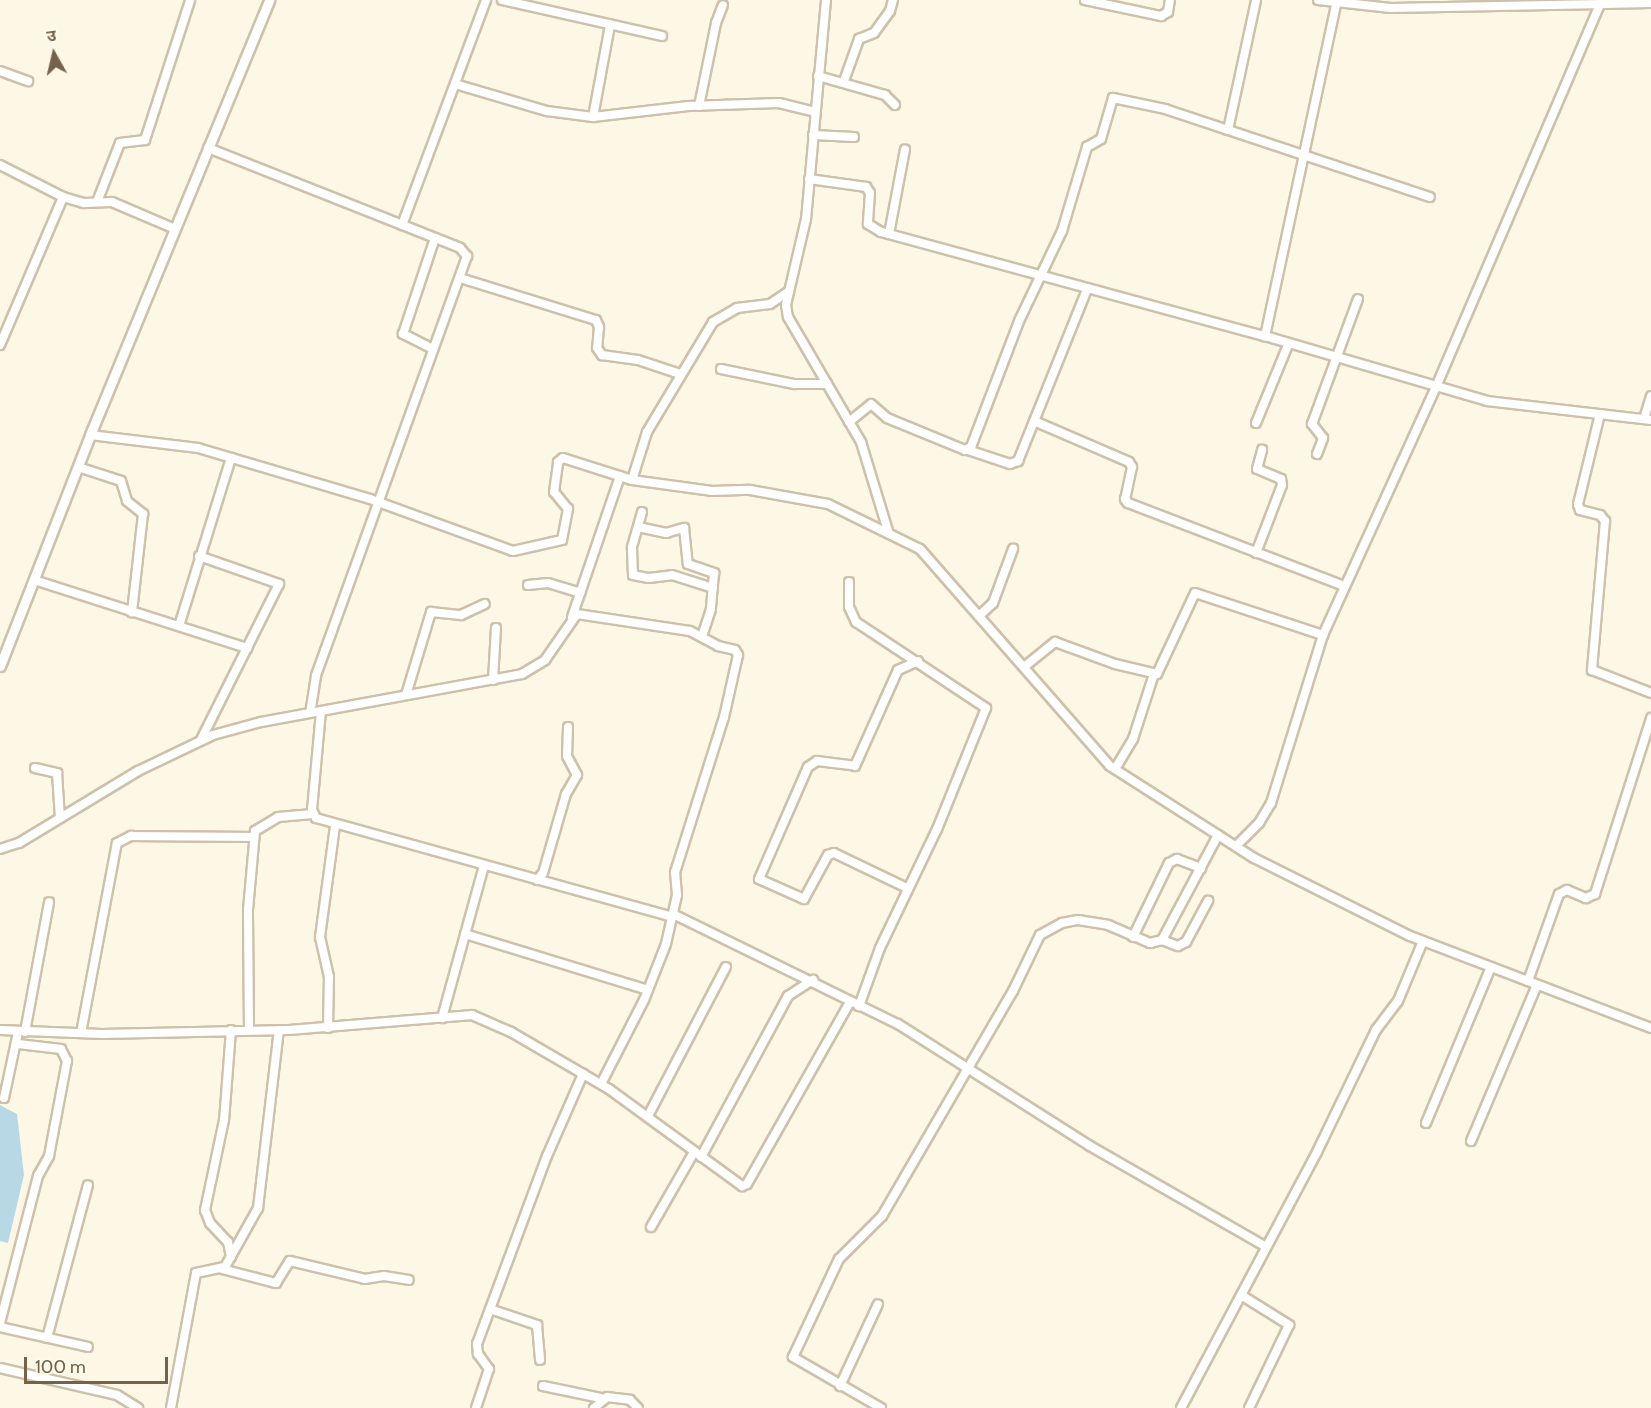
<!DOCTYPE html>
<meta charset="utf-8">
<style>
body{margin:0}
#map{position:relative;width:1651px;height:1408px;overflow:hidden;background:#fcf8e5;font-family:Cabin,"Noto Sans Devanagari",sans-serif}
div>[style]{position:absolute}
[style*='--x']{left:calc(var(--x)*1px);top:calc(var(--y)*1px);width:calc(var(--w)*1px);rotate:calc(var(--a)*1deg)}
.water>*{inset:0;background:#b9d8e6}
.roads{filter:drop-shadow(2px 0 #cec1ab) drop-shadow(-2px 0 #cec1ab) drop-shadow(0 2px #cec1ab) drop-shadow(0 -2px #cec1ab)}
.minor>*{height:8px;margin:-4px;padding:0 4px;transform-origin:4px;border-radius:4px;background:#fff}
.tertiary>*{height:9px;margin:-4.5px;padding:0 4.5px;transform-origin:4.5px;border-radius:4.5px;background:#fff}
span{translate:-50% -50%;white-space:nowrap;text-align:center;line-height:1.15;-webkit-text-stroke:5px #fffbeb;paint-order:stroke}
.north{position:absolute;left:24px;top:24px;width:60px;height:60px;-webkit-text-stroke:4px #fffbeb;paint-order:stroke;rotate:352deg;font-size:16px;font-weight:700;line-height:24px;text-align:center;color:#76614a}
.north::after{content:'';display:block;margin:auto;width:21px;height:27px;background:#76614a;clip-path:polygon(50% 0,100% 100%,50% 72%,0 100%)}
.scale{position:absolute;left:24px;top:1357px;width:144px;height:27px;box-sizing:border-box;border:3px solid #76614a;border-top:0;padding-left:8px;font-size:18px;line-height:21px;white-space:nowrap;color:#76614a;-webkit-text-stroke:4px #fffbeb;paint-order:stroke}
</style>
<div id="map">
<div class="water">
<i style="clip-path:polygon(0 1105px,17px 1114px,24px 1175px,8px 1243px,0 1241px)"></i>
</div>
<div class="roads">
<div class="minor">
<i style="--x:502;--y:0;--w:164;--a:12.7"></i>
<i style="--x:826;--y:0;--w:220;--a:95.2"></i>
<i style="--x:806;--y:219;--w:88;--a:103.1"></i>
<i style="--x:786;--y:305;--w:12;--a:81"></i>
<i style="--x:788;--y:317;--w:145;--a:59.7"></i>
<i style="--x:861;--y:442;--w:96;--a:73.1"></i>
<i style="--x:1085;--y:0;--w:78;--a:11.9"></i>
<i style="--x:1161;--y:16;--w:8;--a:-30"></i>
<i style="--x:1168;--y:12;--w:12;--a:-81"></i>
<i style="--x:1318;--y:0;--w:73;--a:6.3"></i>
<i style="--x:1391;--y:8;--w:260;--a:-1.1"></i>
<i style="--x:1336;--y:5;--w:339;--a:102.1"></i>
<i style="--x:1265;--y:336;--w:231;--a:16.3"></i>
<i style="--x:1487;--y:401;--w:165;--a:6.6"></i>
<i style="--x:0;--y:71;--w:30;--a:20"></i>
<i style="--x:818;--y:76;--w:70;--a:15.8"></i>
<i style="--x:885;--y:95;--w:14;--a:45"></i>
<i style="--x:844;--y:81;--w:45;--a:-70.3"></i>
<i style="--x:859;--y:39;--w:16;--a:-22"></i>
<i style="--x:874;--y:33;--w:27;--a:-54"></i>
<i style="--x:890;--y:11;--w:11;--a:-75"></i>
<i style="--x:455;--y:84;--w:96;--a:16.4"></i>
<i style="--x:547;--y:111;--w:46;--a:7.4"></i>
<i style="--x:593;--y:117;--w:96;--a:-6.6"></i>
<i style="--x:688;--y:106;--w:91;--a:-1.9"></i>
<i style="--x:779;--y:103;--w:37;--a:14"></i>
<i style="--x:699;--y:106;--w:85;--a:-78.4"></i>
<i style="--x:716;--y:23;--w:19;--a:-69"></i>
<i style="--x:593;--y:117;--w:94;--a:-79.5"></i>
<i style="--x:1228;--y:130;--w:133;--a:-77.8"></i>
<i style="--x:813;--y:135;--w:41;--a:2.8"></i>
<i style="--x:208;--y:148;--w:271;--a:21.6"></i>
<i style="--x:460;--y:248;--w:11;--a:49"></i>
<i style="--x:467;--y:256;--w:446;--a:109.8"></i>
<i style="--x:316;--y:676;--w:37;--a:99"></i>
<i style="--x:0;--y:165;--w:71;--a:26.9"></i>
<i style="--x:63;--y:197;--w:22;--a:16"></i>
<i style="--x:84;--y:203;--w:28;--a:-2"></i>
<i style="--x:112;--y:202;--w:69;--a:23.2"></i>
<i style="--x:809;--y:179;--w:58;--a:8"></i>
<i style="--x:866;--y:187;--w:7;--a:56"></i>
<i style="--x:870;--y:193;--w:31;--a:94"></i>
<i style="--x:868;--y:224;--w:15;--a:32"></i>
<i style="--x:881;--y:232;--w:398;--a:15.2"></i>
<i style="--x:97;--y:202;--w:63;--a:-68.7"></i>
<i style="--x:120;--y:143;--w:25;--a:-7"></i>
<i style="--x:145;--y:140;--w:146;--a:-72.1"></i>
<i style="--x:402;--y:225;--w:240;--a:-69.5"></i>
<i style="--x:889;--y:234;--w:86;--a:-79.3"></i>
<i style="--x:460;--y:278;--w:142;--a:17.2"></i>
<i style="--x:596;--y:320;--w:8;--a:67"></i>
<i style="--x:599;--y:327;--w:21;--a:95"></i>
<i style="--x:597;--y:348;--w:9;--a:54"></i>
<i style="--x:602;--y:355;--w:36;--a:8"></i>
<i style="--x:638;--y:360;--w:44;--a:18.4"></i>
<i style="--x:0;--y:345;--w:161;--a:-66.9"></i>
<i style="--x:433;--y:349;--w:34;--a:-153"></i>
<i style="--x:403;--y:334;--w:101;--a:-71.6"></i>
<i style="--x:721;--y:369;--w:75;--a:11.6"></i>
<i style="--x:794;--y:384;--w:33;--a:0"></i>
<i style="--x:1600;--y:414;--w:93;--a:103.7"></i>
<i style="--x:1578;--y:504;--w:6;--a:72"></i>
<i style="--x:1580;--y:510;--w:21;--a:14"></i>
<i style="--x:1600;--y:515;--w:8;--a:50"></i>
<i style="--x:1605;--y:521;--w:150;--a:95"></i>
<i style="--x:1592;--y:670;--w:63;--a:21.3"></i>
<i style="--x:1644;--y:419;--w:24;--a:-73"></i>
<i style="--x:1034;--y:421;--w:103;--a:23.3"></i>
<i style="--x:1129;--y:462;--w:6;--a:59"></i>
<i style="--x:1132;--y:467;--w:33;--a:102"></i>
<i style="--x:1125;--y:499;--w:5;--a:53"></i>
<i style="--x:1128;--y:503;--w:231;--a:21"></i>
<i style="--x:849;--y:422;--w:28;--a:-39"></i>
<i style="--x:871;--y:404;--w:21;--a:41"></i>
<i style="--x:887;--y:418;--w:84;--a:22.3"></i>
<i style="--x:965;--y:450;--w:7;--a:-27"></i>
<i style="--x:971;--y:447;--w:137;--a:-69.1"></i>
<i style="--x:1020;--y:319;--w:98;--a:-64.5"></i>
<i style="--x:1062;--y:231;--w:88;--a:-73.4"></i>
<i style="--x:1087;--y:147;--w:16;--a:-30"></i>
<i style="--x:1101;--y:139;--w:43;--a:-73.7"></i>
<i style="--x:1113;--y:98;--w:53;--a:11.9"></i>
<i style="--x:1165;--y:109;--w:279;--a:18.4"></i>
<i style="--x:1256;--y:423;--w:84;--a:-67.7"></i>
<i style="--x:90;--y:435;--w:109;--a:6.9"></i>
<i style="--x:198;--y:448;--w:179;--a:16.5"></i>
<i style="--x:370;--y:499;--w:152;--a:20"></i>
<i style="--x:513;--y:551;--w:50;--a:-12.7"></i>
<i style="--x:562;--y:540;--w:32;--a:-79"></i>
<i style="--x:568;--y:509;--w:22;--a:-129"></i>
<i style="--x:554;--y:492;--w:30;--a:-82"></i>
<i style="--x:558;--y:462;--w:6;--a:-39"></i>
<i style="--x:563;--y:458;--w:72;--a:17.7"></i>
<i style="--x:632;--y:480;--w:81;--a:7.8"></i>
<i style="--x:712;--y:491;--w:38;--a:-2"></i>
<i style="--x:750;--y:490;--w:79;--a:10.2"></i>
<i style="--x:828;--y:504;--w:102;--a:26.1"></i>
<i style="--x:920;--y:549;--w:288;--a:48.8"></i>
<i style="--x:1110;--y:766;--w:171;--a:32.6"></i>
<i style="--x:1254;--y:858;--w:174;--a:26.6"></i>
<i style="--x:1410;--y:936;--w:258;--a:20.9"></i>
<i style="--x:968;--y:450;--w:44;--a:18.4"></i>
<i style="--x:1010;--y:464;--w:9;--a:-21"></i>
<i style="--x:1018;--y:461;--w:185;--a:-68.1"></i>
<i style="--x:1317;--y:454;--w:17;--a:-69"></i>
<i style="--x:1323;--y:438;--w:18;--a:-128"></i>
<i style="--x:1312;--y:424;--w:133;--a:-69.8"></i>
<i style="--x:78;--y:467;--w:45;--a:18"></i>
<i style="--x:121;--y:481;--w:21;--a:73"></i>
<i style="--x:127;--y:501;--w:21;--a:39"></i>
<i style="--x:143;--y:514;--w:99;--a:96.4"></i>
<i style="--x:632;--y:480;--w:50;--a:-72.6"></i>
<i style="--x:647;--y:432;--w:128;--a:-59"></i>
<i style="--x:713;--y:322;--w:28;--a:-30"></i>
<i style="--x:737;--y:308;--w:33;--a:-7"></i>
<i style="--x:770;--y:304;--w:22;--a:-34"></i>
<i style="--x:642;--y:512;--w:37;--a:106"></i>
<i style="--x:632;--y:548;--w:27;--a:88"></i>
<i style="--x:633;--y:575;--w:16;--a:11"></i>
<i style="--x:649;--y:578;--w:23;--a:-7"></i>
<i style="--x:672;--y:575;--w:43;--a:17.6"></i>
<i style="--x:638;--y:527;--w:29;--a:12"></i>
<i style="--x:666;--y:533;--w:19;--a:-16"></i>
<i style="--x:684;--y:528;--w:36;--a:84"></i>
<i style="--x:688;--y:564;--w:28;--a:19"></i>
<i style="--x:714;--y:573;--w:36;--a:95"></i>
<i style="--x:711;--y:609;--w:29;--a:108"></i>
<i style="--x:1256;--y:553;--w:73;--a:-69.1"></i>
<i style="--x:1282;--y:485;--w:6;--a:-99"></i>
<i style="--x:1281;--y:479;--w:26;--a:-157"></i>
<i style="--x:1257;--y:469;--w:20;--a:-75"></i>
<i style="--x:199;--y:556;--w:85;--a:19.3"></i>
<i style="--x:279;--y:584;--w:174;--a:116.6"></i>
<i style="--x:34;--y:580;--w:224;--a:17.7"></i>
<i style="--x:849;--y:582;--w:25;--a:90"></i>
<i style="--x:849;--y:607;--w:17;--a:65"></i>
<i style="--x:856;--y:622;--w:156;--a:33.5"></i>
<i style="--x:986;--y:708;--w:131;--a:112"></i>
<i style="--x:937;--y:829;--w:132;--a:115.6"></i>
<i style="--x:880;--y:948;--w:62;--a:109.9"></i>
<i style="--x:528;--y:585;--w:20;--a:-6"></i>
<i style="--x:548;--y:583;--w:34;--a:17"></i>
<i style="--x:979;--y:616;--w:19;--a:-43"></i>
<i style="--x:993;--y:603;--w:58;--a:-69.7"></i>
<i style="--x:572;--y:617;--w:149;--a:-71.2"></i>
<i style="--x:179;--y:626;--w:176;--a:-72.8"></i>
<i style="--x:1024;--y:667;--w:40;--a:-39"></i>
<i style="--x:1055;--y:642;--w:64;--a:20.1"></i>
<i style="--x:1115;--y:664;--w:43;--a:13.4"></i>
<i style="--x:1157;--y:674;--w:89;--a:-64.9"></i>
<i style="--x:1195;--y:593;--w:135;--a:18.2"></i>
<i style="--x:493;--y:680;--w:52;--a:-86.7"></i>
<i style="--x:406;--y:695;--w:87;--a:-73.2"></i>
<i style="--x:431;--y:612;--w:30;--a:6"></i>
<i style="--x:461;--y:615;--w:26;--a:-25"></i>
<i style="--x:321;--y:711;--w:99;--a:95.2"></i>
<i style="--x:312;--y:810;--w:9;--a:63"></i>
<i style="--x:316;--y:818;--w:370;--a:15.5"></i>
<i style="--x:35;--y:768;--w:23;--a:13"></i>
<i style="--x:57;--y:773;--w:45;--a:86.2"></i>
<i style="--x:1115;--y:769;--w:35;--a:-59"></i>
<i style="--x:1133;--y:739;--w:68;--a:-72.1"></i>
<i style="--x:1236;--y:846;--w:33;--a:-45"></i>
<i style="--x:1259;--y:823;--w:23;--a:-59"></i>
<i style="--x:1271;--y:803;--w:176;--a:-72.8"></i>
<i style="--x:1323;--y:635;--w:273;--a:-65.5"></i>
<i style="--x:1436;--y:387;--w:421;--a:-66.8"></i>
<i style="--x:0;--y:849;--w:20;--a:-18"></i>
<i style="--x:19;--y:843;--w:139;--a:-31.2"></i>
<i style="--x:138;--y:771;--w:83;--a:-25.6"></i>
<i style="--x:213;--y:735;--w:50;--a:-15.2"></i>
<i style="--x:261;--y:722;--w:265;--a:-10.4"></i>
<i style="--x:522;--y:674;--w:27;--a:-31"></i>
<i style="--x:545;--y:660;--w:56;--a:-55.2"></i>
<i style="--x:577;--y:614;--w:114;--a:8.6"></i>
<i style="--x:690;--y:631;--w:32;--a:28"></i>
<i style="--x:718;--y:646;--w:17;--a:13"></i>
<i style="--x:735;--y:650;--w:6;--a:59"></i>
<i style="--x:738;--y:655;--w:64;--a:102.7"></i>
<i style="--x:724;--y:717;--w:163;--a:107.5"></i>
<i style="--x:675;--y:872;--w:23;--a:85"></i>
<i style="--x:677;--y:895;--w:50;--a:102.7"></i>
<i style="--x:666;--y:944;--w:60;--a:111.4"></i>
<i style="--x:644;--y:1000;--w:94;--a:117.1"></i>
<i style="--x:537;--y:880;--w:9;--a:-49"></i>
<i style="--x:543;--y:873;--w:82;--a:-73.8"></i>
<i style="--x:566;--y:794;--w:22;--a:-60"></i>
<i style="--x:577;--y:775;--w:21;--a:-118"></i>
<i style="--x:567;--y:756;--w:29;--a:-88"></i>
<i style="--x:907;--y:888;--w:81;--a:-154.4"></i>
<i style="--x:834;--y:853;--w:6;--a:162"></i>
<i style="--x:828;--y:855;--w:50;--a:118.6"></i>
<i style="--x:804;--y:899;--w:49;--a:-156"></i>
<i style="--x:759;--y:879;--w:122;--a:-66.4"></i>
<i style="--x:808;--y:767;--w:11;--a:-34"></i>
<i style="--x:817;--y:761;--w:38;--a:7"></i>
<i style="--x:855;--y:766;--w:105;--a:-65.9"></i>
<i style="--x:898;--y:670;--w:22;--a:-24"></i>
<i style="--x:673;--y:914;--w:250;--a:26.1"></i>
<i style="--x:898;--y:1024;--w:227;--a:32.4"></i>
<i style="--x:1090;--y:1146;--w:203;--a:29.8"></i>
<i style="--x:465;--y:934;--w:191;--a:17"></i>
<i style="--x:1133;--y:937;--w:82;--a:-64.1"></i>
<i style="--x:1169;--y:863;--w:9;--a:-27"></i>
<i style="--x:1177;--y:859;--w:26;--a:21"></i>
<i style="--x:1162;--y:940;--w:17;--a:21"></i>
<i style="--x:1178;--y:946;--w:9;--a:-27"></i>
<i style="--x:1186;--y:942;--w:47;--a:-61.8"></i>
<i style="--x:1528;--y:981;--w:92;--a:-70.4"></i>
<i style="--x:1559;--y:894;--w:9;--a:-27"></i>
<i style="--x:1567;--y:890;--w:21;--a:23"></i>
<i style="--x:1586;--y:898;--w:10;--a:-24"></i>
<i style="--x:1595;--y:894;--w:185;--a:-72.3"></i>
<i style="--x:442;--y:1018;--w:158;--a:-74.6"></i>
<i style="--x:328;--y:1028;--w:51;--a:-88.9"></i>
<i style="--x:329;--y:977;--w:41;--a:-102.7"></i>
<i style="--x:320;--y:937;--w:112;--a:-82.3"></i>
<i style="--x:0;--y:1030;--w:102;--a:2.2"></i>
<i style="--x:102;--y:1034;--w:187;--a:-1.2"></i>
<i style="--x:289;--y:1030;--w:184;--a:-4.7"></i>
<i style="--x:472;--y:1015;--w:43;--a:23.6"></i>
<i style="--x:511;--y:1032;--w:113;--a:30.2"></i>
<i style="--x:609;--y:1089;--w:165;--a:36.1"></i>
<i style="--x:742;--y:1186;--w:5;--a:-22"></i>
<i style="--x:747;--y:1184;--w:209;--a:-60.5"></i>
<i style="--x:231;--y:1030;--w:90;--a:94.4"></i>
<i style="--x:224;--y:1120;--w:92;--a:101.9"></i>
<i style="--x:205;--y:1210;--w:14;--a:69"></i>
<i style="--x:210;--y:1223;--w:26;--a:47"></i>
<i style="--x:228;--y:1242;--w:15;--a:79"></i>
<i style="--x:249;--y:1030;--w:120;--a:-90.5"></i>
<i style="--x:248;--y:910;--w:79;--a:-84.9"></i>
<i style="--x:255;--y:831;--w:27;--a:-31"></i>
<i style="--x:278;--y:817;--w:35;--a:-5"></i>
<i style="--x:25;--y:1032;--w:132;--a:-79.5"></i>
<i style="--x:81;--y:1033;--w:193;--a:-79.3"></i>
<i style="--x:117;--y:843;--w:16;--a:-27"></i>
<i style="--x:131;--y:836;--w:123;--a:0.5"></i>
<i style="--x:4;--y:1098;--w:67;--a:-78"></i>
<i style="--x:648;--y:1116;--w:168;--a:-62.4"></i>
<i style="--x:1426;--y:1123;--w:169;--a:-67.4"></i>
<i style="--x:1471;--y:1141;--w:169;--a:-67.1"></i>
<i style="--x:701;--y:1157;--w:183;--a:-61.6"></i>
<i style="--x:788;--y:996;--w:30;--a:-33"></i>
<i style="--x:651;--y:1227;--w:86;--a:-60.2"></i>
<i style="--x:222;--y:1269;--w:56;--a:14.5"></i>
<i style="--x:276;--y:1283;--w:26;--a:-58"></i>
<i style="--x:290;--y:1261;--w:77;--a:13.5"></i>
<i style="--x:365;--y:1279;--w:19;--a:-9"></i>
<i style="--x:384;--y:1276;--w:25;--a:9"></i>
<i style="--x:1241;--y:1295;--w:57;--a:32"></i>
<i style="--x:1289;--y:1325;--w:92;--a:115.7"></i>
<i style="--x:490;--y:1309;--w:50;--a:18.8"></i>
<i style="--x:537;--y:1325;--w:35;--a:85"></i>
<i style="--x:0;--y:1323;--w:152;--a:-75.5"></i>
<i style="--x:38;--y:1176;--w:23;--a:-61"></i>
<i style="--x:49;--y:1156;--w:97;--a:-79.3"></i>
<i style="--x:67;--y:1061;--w:13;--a:-117"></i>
<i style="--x:61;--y:1049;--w:43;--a:-173.4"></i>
<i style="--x:0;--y:1327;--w:90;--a:12.8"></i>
<i style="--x:47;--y:1338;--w:158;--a:-75"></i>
<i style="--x:0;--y:1368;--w:120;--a:13"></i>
<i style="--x:117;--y:1395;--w:25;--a:32"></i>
<i style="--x:543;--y:1386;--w:59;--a:11.7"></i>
<i style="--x:840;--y:1386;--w:90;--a:-65.1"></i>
<i style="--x:171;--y:1408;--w:137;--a:-79.5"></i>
<i style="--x:196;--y:1273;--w:30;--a:-12"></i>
<i style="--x:225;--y:1267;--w:68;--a:-60.8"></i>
<i style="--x:258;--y:1208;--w:179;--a:-83.3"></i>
<i style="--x:476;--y:1408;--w:41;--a:-71.6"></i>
<i style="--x:489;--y:1369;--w:19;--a:-126"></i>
<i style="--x:478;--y:1354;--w:10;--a:-96"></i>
<i style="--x:477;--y:1344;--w:201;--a:-69.6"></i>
<i style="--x:547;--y:1156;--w:90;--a:-66.3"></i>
<i style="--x:594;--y:1408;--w:17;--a:-40"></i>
<i style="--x:607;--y:1397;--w:23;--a:7"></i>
<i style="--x:630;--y:1400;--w:11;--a:45"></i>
<i style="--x:881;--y:1408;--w:102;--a:-149.9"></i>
<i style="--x:793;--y:1357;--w:108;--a:-64.9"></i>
<i style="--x:839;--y:1259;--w:61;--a:-45"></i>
<i style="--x:882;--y:1216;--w:260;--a:-59.8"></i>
<i style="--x:1013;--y:991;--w:62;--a:-64.3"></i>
<i style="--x:1040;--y:935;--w:25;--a:-29"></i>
<i style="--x:1062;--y:923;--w:16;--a:-11"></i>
<i style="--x:1078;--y:920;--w:30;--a:9"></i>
<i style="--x:1108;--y:925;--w:46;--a:23.2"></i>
<i style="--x:1150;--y:943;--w:12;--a:-14"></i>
<i style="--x:1162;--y:940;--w:119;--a:-61.9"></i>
<i style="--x:1181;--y:1408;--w:290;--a:-62"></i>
<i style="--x:1317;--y:1152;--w:136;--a:-64.2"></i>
<i style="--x:1376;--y:1030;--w:36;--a:-53"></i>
<i style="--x:1398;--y:1001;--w:65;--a:-67.4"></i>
</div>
<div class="tertiary">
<i style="--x:0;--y:666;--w:253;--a:-68.7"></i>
<i style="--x:92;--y:430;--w:465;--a:-67.6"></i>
</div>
</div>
<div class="north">उ</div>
<div class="scale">100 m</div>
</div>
